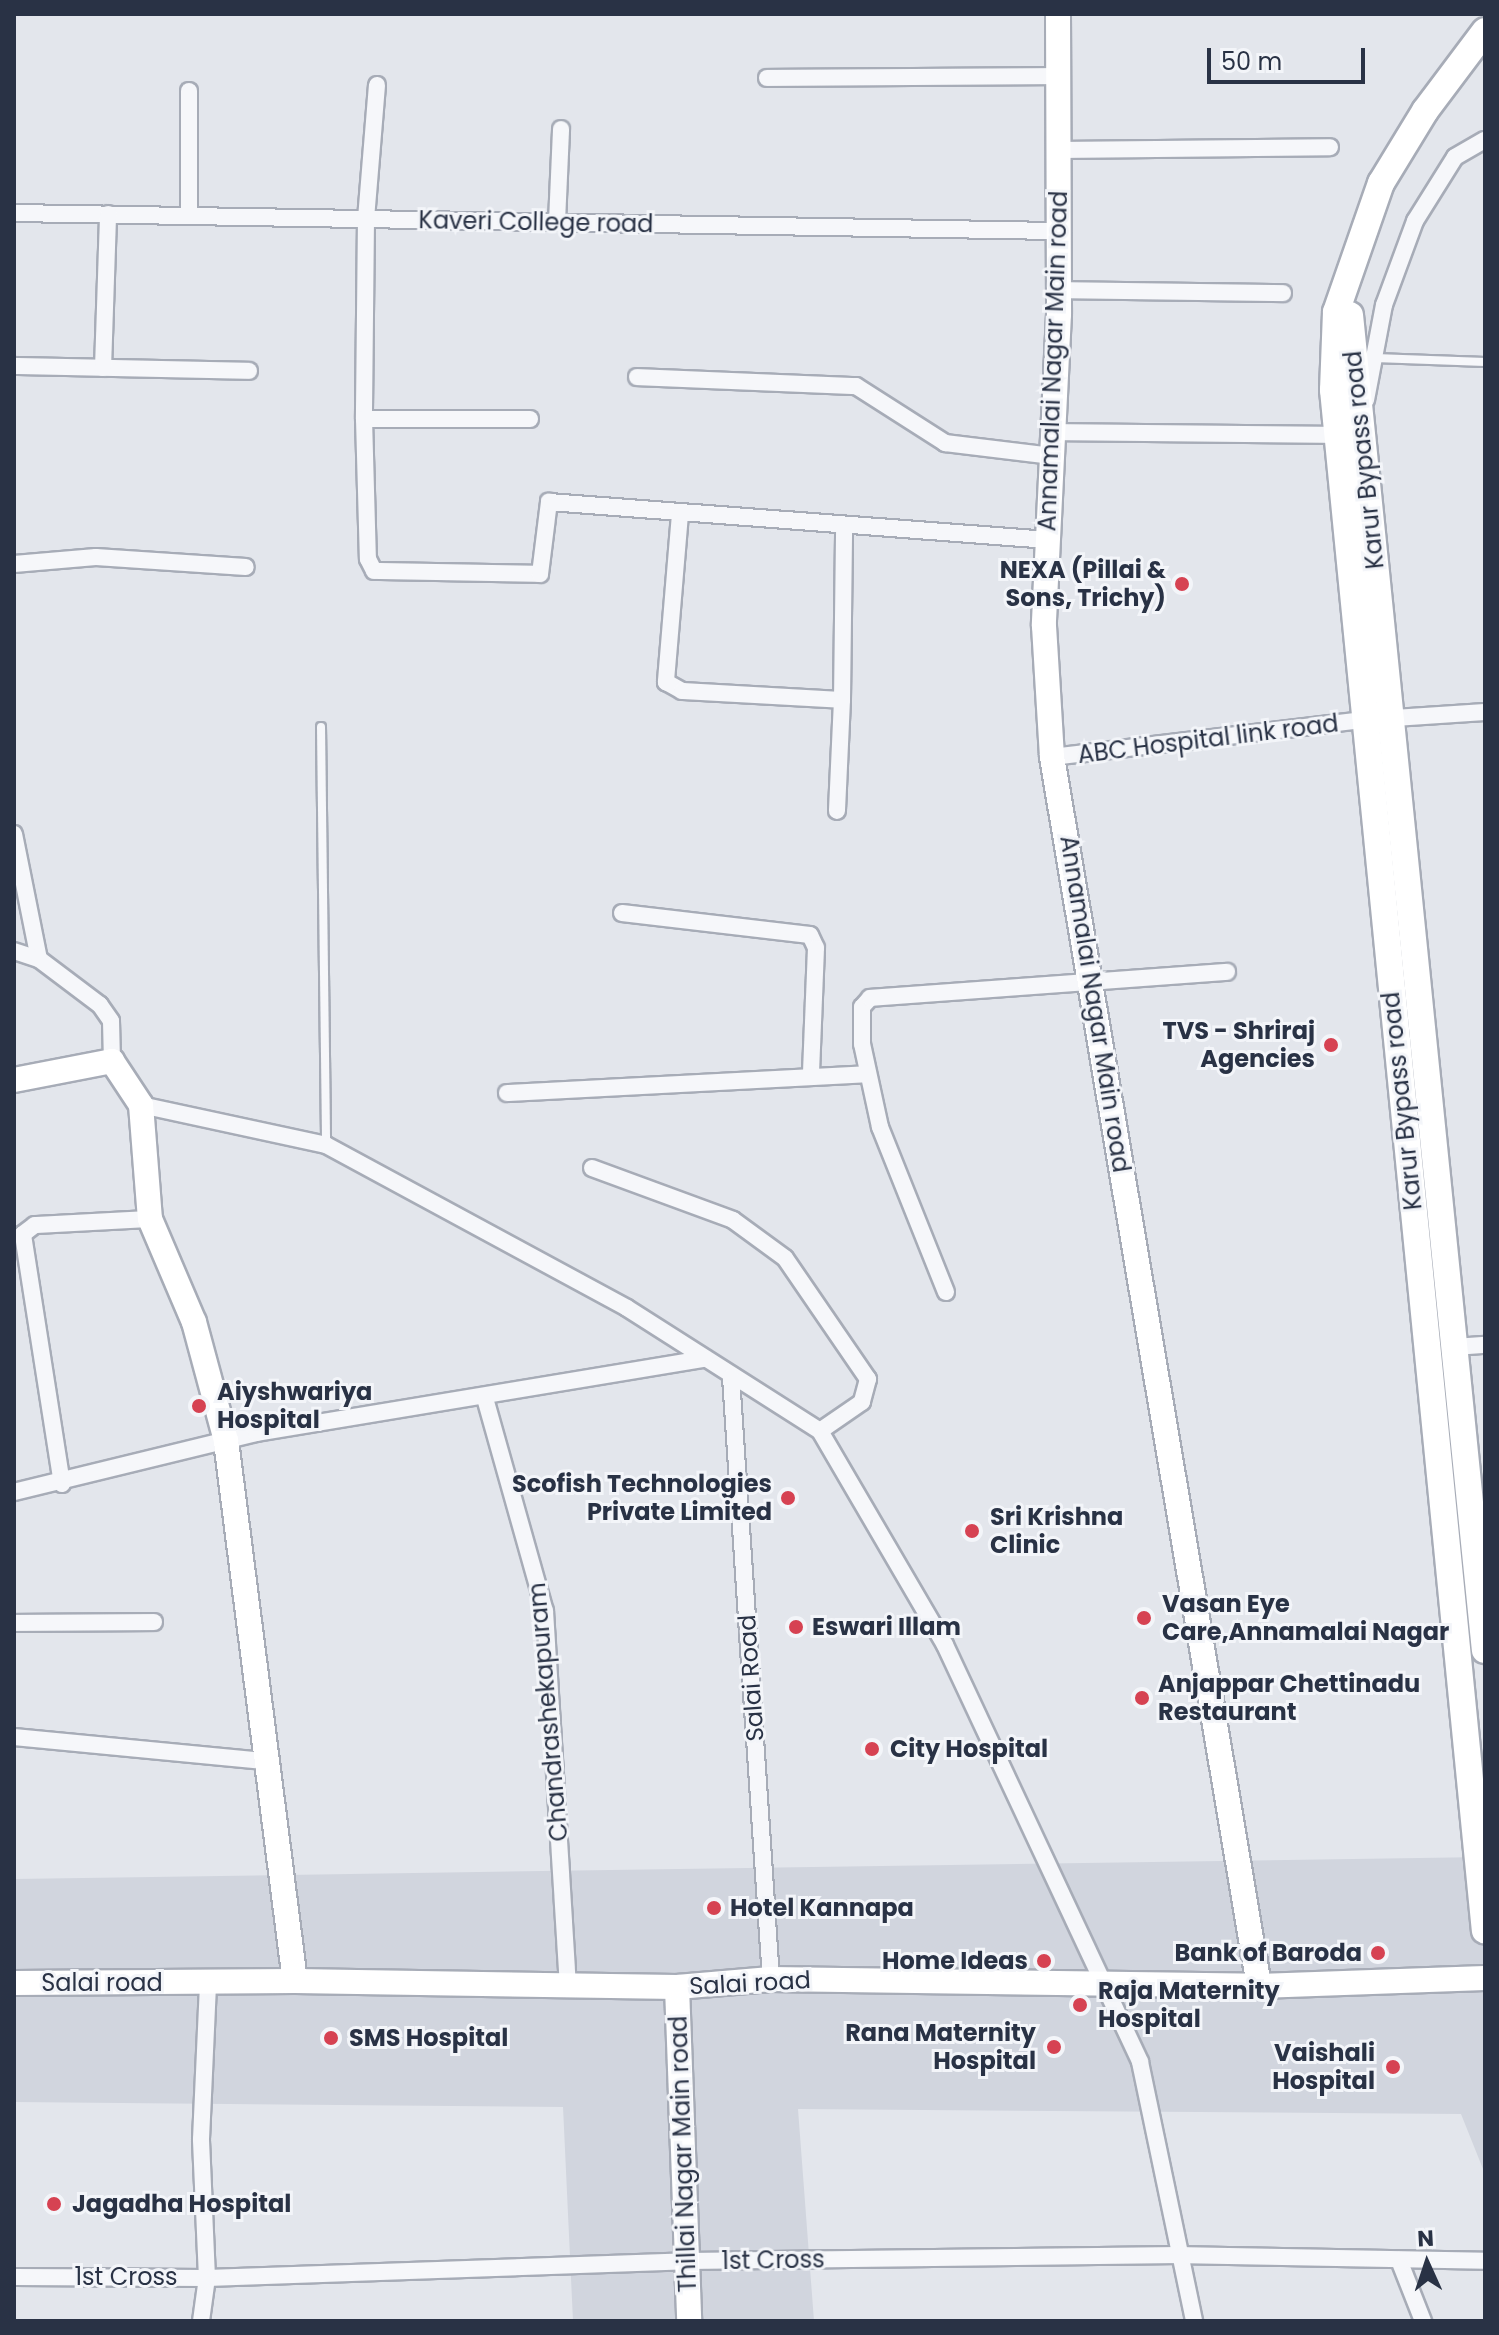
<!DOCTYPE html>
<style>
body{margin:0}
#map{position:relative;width:1499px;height:2335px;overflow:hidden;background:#e3e6ec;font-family:Poppins,sans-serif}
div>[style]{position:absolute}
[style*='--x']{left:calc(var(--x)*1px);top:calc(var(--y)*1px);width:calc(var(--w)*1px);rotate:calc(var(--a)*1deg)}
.built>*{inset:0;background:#d1d5de}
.roads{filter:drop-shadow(2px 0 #a7acb7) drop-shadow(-2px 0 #a7acb7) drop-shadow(0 2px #a7acb7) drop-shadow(0 -2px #a7acb7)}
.lane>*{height:8px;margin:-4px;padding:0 4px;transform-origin:4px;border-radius:4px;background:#f6f7fa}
.street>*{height:16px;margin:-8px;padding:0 8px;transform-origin:8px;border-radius:8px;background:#f6f7fa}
.secondary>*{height:24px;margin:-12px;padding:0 12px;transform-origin:12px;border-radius:12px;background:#fff}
.primary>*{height:26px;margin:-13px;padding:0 13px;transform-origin:13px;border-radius:13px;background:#fff}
.dots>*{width:22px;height:22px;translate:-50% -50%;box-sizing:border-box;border:4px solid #f3f5f9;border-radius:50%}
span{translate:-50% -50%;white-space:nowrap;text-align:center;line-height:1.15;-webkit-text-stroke:6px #f3f5f9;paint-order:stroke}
.street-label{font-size:24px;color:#293245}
.poi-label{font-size:24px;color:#293245;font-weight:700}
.right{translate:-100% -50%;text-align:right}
.left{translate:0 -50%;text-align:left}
.frame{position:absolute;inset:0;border:16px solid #293245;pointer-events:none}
.north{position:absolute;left:1387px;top:2223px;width:80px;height:80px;-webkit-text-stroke:6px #f3f5f9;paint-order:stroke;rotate:357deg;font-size:22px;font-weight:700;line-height:32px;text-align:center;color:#293245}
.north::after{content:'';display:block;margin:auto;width:28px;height:36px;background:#293245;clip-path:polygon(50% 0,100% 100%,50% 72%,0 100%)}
.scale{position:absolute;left:1207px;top:48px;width:158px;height:36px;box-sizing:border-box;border:4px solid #293245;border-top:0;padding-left:10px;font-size:24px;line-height:28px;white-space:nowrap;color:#293245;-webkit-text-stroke:6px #f3f5f9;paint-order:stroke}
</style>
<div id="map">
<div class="built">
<i style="clip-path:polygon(1485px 1857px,1485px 2174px,1461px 2114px,798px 2109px,814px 2321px,573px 2321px,563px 2107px,14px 2102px,14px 1879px)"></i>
</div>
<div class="roads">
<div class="lane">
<i style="--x:1375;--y:358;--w:110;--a:2.1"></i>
<i style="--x:321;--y:727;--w:417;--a:89.3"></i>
</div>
<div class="street">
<i style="--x:767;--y:78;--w:291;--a:-0.4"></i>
<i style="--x:377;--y:85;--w:134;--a:94.7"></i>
<i style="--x:366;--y:219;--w:200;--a:90.6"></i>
<i style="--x:364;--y:419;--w:140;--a:88.4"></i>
<i style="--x:368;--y:559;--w:13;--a:63"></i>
<i style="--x:374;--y:571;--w:166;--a:1"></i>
<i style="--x:540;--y:574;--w:73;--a:-82.9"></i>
<i style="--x:549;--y:502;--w:500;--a:4.35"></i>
<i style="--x:1058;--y:150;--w:272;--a:-0.6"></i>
<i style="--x:14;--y:213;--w:1045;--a:0.99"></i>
<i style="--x:189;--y:216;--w:125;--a:-90"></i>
<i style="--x:557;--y:222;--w:93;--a:-87.5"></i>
<i style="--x:1059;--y:290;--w:224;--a:0.8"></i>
<i style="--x:14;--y:366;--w:235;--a:1.2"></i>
<i style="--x:103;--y:368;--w:154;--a:-88.1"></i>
<i style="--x:637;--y:377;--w:219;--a:2.4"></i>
<i style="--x:856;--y:386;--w:106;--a:32.6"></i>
<i style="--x:945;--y:443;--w:108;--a:6.9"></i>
<i style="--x:1366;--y:400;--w:97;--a:-79.3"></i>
<i style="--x:1384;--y:305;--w:90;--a:-69.7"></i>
<i style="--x:1415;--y:221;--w:75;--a:-58"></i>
<i style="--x:1455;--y:157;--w:34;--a:-30"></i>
<i style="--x:364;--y:419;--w:166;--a:0"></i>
<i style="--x:1053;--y:432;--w:284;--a:0.6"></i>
<i style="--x:680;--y:514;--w:169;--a:94.8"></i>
<i style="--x:666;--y:682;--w:18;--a:29"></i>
<i style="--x:682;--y:691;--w:160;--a:3.2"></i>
<i style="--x:842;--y:700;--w:111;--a:92.6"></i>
<i style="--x:14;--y:564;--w:82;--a:-4.9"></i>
<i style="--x:96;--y:557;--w:150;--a:3.8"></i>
<i style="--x:842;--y:700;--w:174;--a:-89.3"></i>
<i style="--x:1052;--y:757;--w:314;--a:-6.8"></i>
<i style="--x:1364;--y:720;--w:121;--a:-3.8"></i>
<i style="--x:14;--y:834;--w:127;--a:78.7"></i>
<i style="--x:622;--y:913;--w:189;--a:6.7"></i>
<i style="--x:810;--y:935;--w:14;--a:65"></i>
<i style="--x:816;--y:948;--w:127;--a:92.3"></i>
<i style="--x:14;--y:951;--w:26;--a:18"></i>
<i style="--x:39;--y:959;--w:76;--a:37"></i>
<i style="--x:100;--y:1005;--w:19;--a:55"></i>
<i style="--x:111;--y:1021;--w:40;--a:88.6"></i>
<i style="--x:507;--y:1093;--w:361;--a:-3"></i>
<i style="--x:141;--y:1105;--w:189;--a:12.2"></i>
<i style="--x:326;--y:1145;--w:342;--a:28.4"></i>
<i style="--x:627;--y:1308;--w:229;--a:32.5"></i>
<i style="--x:820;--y:1431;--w:248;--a:59.7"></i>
<i style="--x:945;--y:1645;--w:460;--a:64.9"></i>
<i style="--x:1140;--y:2062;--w:265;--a:78.2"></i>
<i style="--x:592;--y:1168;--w:150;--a:20.2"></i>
<i style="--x:733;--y:1220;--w:64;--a:36.2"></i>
<i style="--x:785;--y:1258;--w:147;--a:55.6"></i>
<i style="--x:868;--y:1379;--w:24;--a:105"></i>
<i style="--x:862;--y:1402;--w:51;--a:145.4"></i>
<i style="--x:946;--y:1292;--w:178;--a:-111.8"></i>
<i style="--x:880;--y:1127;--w:85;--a:-102.2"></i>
<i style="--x:862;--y:1044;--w:37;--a:-90"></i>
<i style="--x:862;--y:1007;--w:12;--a:-48"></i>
<i style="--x:870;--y:998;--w:358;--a:-4.2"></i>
<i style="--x:1455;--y:1347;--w:30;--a:-4"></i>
<i style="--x:731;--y:1377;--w:603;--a:86.2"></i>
<i style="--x:485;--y:1398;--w:221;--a:74.3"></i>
<i style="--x:545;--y:1611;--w:376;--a:86.5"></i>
<i style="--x:62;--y:1484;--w:253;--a:-98.9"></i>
<i style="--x:23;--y:1234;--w:15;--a:-37"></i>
<i style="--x:35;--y:1225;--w:115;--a:-3"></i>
<i style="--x:14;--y:1492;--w:249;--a:-13.7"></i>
<i style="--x:256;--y:1433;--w:455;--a:-9.4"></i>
<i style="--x:14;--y:1623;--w:140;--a:-0.4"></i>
<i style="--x:14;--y:1737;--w:251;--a:5.5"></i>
<i style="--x:1399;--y:2260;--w:66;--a:68.5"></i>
<i style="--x:14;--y:2277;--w:193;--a:0.3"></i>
<i style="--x:207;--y:2278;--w:480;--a:-2"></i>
<i style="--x:687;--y:2261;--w:493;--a:-0.7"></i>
<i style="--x:1180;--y:2255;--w:305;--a:1.1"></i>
<i style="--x:201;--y:2321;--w:43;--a:-82.1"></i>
<i style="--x:207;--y:2278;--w:139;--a:-92.5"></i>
<i style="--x:201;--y:2139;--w:156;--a:-87.4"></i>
</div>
<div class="secondary">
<i style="--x:1058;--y:14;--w:300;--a:89.8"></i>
<i style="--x:1059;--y:314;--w:312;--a:92.8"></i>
<i style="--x:1044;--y:626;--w:131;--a:86.5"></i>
<i style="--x:1052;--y:757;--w:1246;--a:80.44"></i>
<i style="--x:14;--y:1080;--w:100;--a:-11"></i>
<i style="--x:112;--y:1061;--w:53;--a:56.6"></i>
<i style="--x:141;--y:1105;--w:114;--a:85.5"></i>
<i style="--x:150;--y:1219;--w:112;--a:66.9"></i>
<i style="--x:194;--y:1322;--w:123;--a:74.9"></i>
<i style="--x:226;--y:1441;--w:544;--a:82.72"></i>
<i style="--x:14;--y:1983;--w:281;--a:-0.4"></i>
<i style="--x:295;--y:1981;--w:382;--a:0.9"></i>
<i style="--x:677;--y:1987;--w:94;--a:-4.9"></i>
<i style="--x:771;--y:1979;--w:488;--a:0.8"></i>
<i style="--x:1259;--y:1986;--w:226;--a:-2"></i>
<i style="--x:677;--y:1987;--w:334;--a:87.9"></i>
</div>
<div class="primary">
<i style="--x:1485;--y:31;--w:100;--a:126.9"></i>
<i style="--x:1425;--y:111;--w:84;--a:121.4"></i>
<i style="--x:1381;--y:183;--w:137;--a:109.2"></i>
<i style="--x:1336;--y:312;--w:78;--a:92.2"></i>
<i style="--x:1333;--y:390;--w:1548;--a:84.37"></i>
<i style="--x:1350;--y:315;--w:1342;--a:84.23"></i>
</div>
</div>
<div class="dots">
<i style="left:1182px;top:584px;background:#d64252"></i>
<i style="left:1331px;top:1045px;background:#d64252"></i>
<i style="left:199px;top:1406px;background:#d64252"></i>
<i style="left:788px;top:1498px;background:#d64252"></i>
<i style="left:972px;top:1531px;background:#d64252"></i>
<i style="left:1144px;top:1618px;background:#d64252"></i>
<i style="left:796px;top:1627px;background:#d64252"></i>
<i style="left:1142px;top:1698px;background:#d64252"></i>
<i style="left:872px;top:1749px;background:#d64252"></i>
<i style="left:714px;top:1908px;background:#d64252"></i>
<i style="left:1378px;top:1953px;background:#d64252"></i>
<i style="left:1044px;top:1961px;background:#d64252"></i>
<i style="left:1080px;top:2005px;background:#d64252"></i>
<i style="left:331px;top:2038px;background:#d64252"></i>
<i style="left:1054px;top:2047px;background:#d64252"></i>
<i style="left:1393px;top:2067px;background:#d64252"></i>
<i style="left:54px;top:2204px;background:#d64252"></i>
</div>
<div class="street-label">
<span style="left:536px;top:222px;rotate:1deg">Kaveri College road</span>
<span style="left:1053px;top:361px;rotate:-88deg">Annamalai Nagar Main road</span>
<span style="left:1364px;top:460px;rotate:-96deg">Karur Bypass road</span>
<span style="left:1208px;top:739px;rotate:-7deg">ABC Hospital link road</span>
<span style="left:1095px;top:1004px;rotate:81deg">Annamalai Nagar Main road</span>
<span style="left:1402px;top:1101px;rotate:-96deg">Karur Bypass road</span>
<span style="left:751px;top:1678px;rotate:-94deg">Salai Road</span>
<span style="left:548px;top:1712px;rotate:-95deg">Chandrashekapuram</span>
<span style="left:102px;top:1983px">Salai road</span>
<span style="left:750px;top:1983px;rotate:-3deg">Salai road</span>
<span style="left:683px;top:2154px;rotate:-92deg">Thillai Nagar Main road</span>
<span style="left:773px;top:2260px;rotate:-1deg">1st Cross</span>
<span style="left:126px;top:2277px">1st Cross</span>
</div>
<div class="poi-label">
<span class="right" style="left:1166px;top:584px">NEXA (Pillai &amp;<br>Sons, Trichy)</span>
<span class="right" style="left:1315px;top:1045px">TVS - Shriraj<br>Agencies</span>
<span class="left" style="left:217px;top:1406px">Aiyshwariya<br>Hospital</span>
<span class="right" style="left:772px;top:1498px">Scofish Technologies<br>Private Limited</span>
<span class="left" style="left:990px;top:1531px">Sri Krishna<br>Clinic</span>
<span class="left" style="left:1162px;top:1618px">Vasan Eye<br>Care,Annamalai Nagar</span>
<span class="left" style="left:812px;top:1627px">Eswari Illam</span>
<span class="left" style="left:1158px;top:1698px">Anjappar Chettinadu<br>Restaurant</span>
<span class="left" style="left:890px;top:1749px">City Hospital</span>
<span class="left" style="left:730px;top:1908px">Hotel Kannapa</span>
<span class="right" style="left:1362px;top:1953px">Bank of Baroda</span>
<span class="right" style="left:1028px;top:1961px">Home Ideas</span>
<span class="left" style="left:1098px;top:2005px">Raja Maternity<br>Hospital</span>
<span class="right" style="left:1036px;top:2047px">Rana Maternity<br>Hospital</span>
<span class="left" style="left:349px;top:2038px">SMS Hospital</span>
<span class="right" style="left:1375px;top:2067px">Vaishali<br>Hospital</span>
<span class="left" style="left:72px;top:2204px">Jagadha Hospital</span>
</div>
<div class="frame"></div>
<div class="north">N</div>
<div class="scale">50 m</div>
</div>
